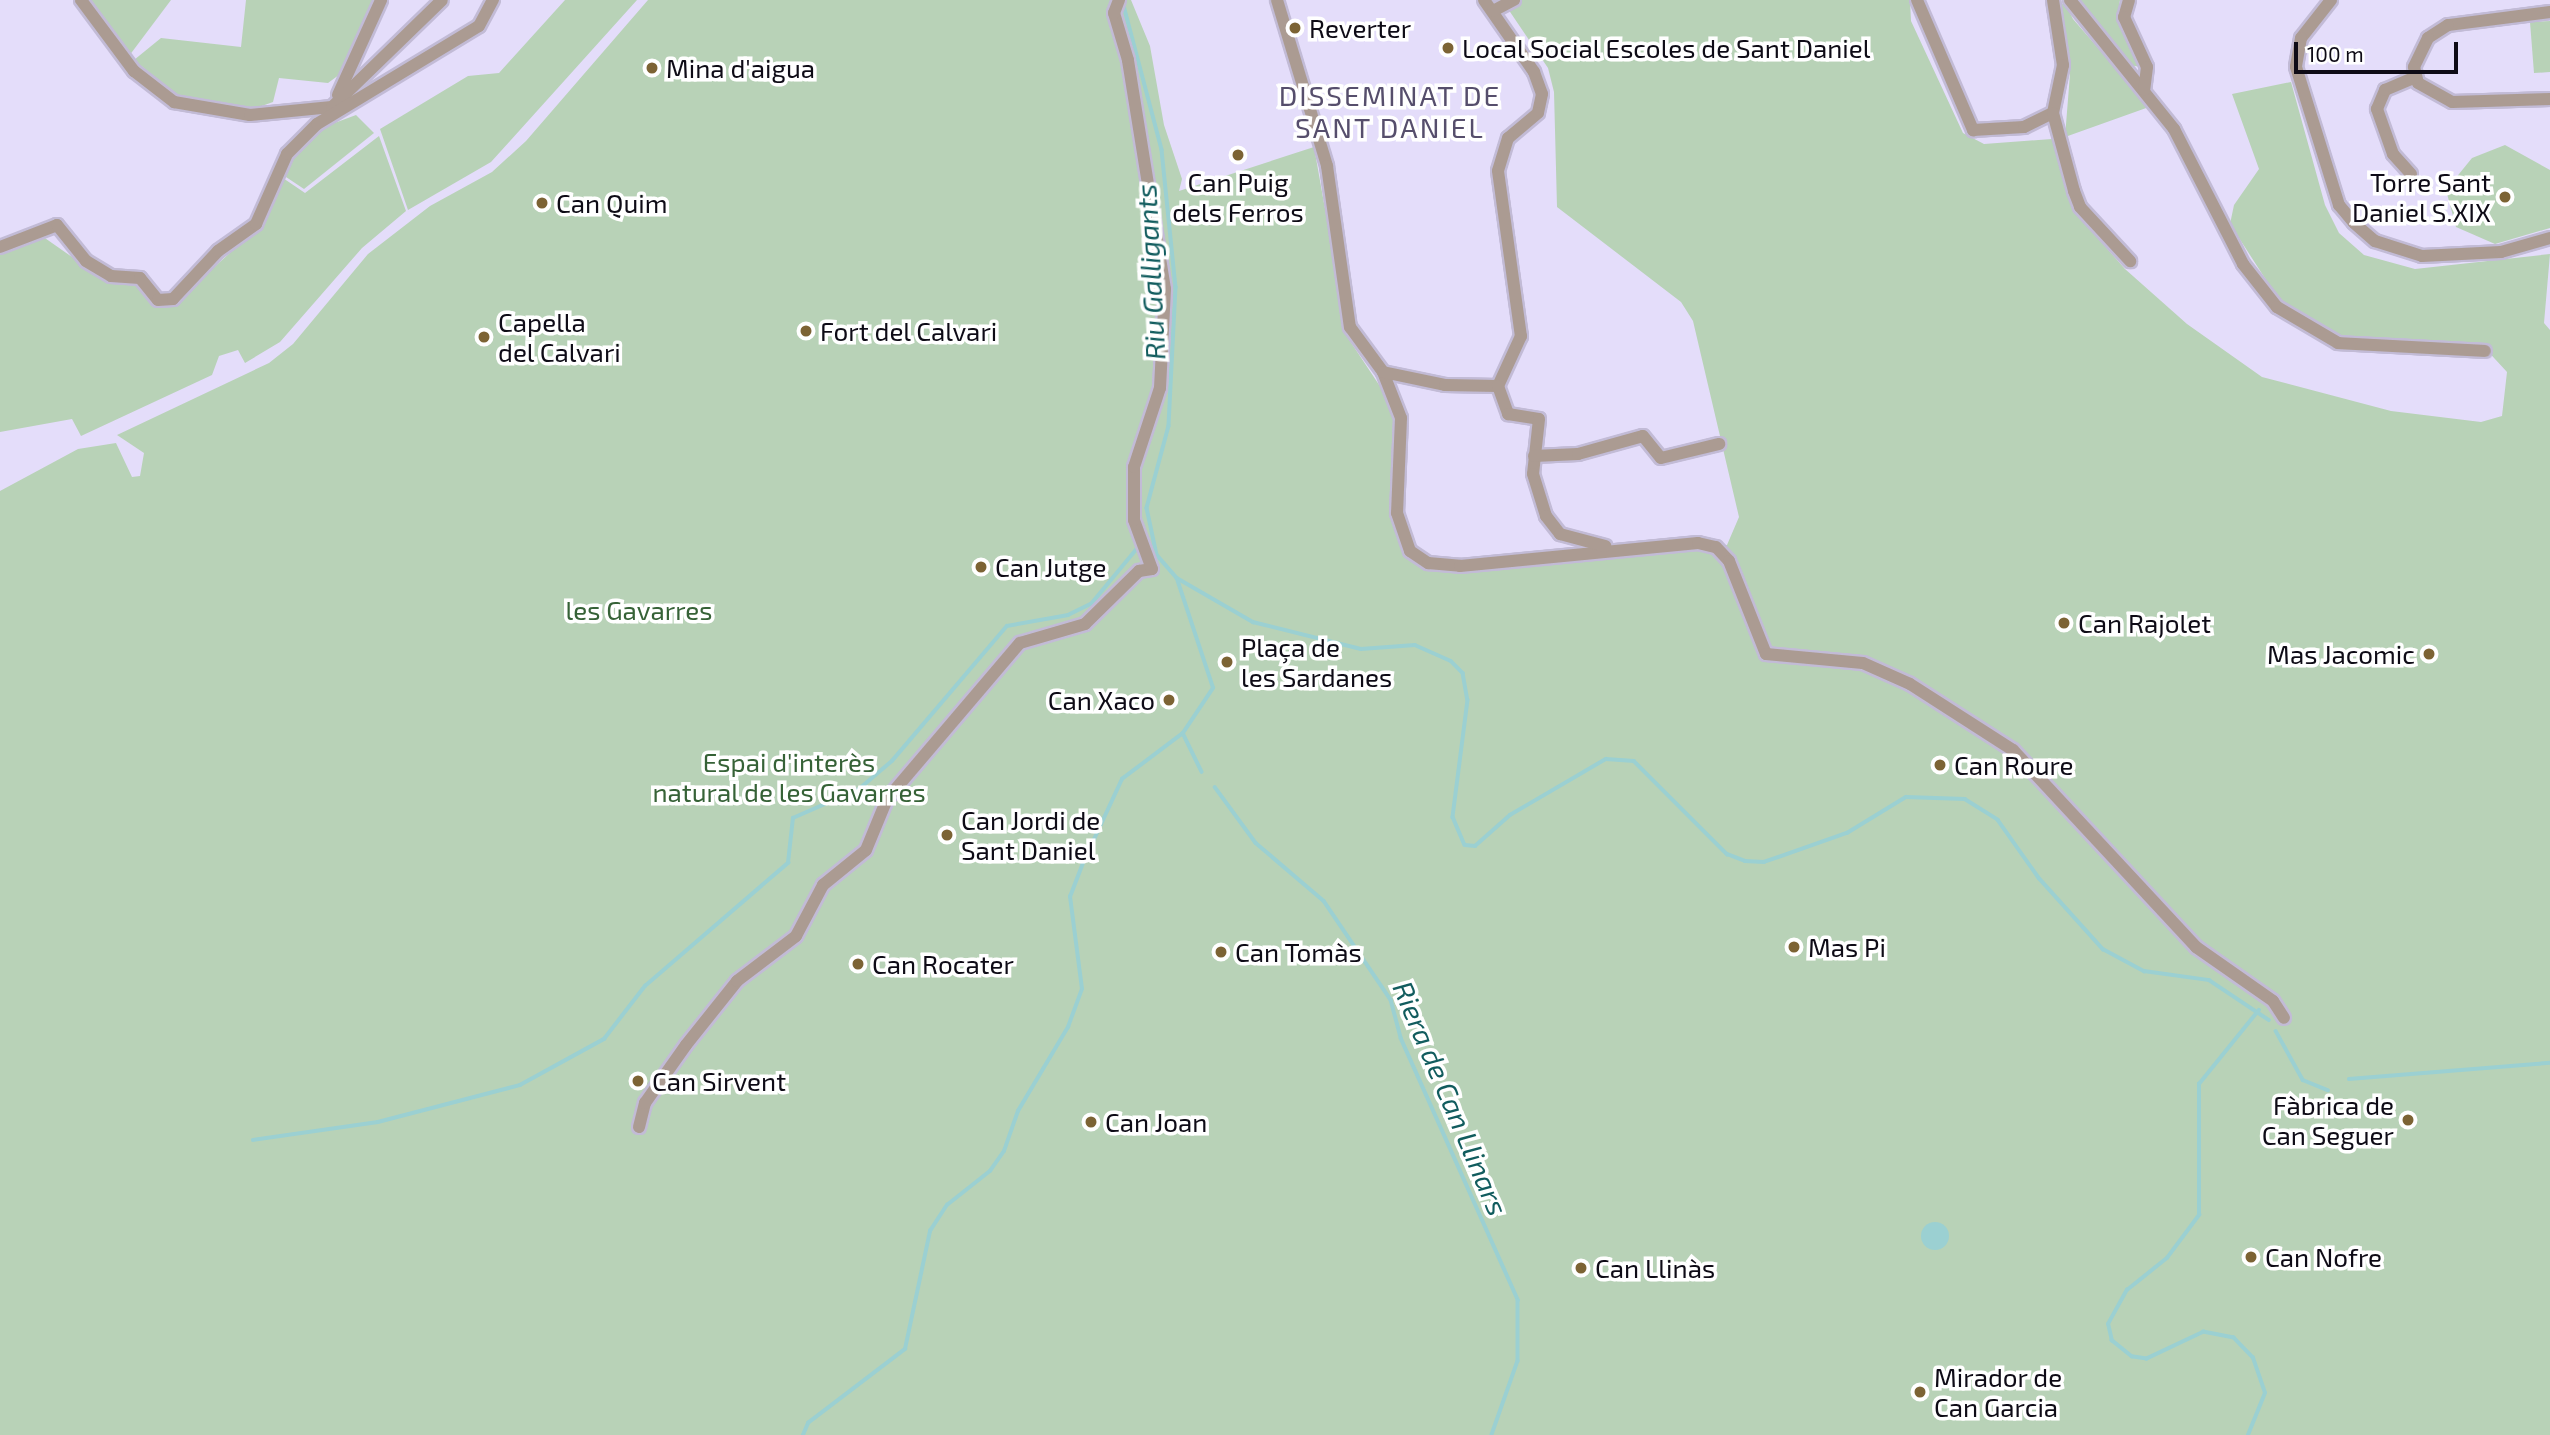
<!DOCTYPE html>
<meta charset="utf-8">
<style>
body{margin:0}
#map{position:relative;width:2550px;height:1435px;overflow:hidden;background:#e4ddfa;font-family:"Exo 2",sans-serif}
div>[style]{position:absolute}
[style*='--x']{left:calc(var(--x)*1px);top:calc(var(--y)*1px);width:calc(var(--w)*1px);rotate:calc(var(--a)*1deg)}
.green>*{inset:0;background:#b8d2b7}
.water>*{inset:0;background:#9bd0d2}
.round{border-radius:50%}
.stream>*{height:3.5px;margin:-1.75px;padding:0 1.75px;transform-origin:1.75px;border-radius:1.75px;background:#9bd0d2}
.roads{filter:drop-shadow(2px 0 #c2bbd6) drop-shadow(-2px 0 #c2bbd6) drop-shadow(0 2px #c2bbd6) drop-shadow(0 -2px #c2bbd6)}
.minor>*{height:12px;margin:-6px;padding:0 6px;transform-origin:6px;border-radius:6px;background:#ab9b92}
.dots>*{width:19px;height:19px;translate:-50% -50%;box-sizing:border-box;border:4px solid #fff;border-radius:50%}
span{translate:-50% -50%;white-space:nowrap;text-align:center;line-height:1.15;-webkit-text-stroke:7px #fff;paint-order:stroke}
.poi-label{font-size:26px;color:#0e0b16}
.left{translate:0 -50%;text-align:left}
.right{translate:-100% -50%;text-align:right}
.park-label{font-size:26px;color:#366237}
.neighbourhood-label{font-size:28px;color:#564e6c;letter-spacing:2px}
.water-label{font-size:28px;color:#115c5e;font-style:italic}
.scale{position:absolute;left:2294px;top:42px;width:164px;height:32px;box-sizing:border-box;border:4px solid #0e0b16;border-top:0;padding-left:9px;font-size:21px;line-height:24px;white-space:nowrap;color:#0e0b16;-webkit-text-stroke:5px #fff;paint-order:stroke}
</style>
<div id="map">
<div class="green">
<i style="clip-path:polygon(86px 0,171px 0,129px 56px)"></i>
<i style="clip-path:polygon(246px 0,375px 0,347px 69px,328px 83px,279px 78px,273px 102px,253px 109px,179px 97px,134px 60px,161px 38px,241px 47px)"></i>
<i style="clip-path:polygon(565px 0,637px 0,491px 162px,408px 210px,380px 129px,468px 76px,499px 73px)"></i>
<i style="clip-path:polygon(648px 0,1131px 0,1150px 46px,1164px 125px,1182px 179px,1179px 191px,1314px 147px,1348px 338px,1401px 418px,1396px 492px,1419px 564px,1445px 571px,1727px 545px,1739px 517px,1693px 321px,1681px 302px,1557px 207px,1554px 92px,1548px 68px,1502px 0,1910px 0,1911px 21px,1963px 133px,1984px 144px,2052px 139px,2075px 212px,2125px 269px,2187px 324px,2262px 377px,2391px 411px,2481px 422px,2502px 416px,2507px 372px,2483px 346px,2347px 339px,2324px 332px,2277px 297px,2230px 224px,2234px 205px,2259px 169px,2232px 94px,2291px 82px,2325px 205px,2339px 233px,2364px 255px,2415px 269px,2550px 254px,2544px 323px,2550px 330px,2550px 1435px,0 1435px,0 491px,78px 449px,116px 443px,132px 477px,140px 476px,144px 453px,117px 435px,269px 363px,293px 344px,368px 254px,430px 206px,492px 172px,526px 141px)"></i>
<i style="clip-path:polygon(2078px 0,2120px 0,2117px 17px,2140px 67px,2130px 65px)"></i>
<i style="clip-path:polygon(2065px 3px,2073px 19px,2149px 107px,2065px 137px,2070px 74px,2058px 6px)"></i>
<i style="clip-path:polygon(2550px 21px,2550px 72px,2534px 73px,2530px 22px)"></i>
<i style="clip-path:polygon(356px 115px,374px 133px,304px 189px,280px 173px,321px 128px)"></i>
<i style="clip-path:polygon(379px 136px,406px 211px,362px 248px,280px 342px,245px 363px,238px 350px,219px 356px,212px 375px,81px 436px,72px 419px,0 432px,0 250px,42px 236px,92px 271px,135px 280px,146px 292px,178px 300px,265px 221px,280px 176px,305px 193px)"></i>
<i style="clip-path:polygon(2505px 145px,2550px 170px,2550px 228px,2495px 244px,2456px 227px,2446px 190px,2472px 158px)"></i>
</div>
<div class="water">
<i class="round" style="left:1921px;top:1222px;width:28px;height:28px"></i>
</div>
<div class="stream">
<i style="--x:1123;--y:2;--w:153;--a:75.2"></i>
<i style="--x:1162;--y:150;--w:138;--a:84.2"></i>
<i style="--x:1176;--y:287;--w:139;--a:92.9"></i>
<i style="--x:1169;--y:426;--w:85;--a:105"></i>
<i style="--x:1147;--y:508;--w:48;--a:78"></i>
<i style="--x:1157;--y:555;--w:30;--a:49"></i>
<i style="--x:1177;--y:578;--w:88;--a:30.1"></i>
<i style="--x:1253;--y:622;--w:111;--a:14"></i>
<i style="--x:1361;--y:649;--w:54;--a:-4.2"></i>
<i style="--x:1415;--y:645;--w:39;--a:24"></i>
<i style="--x:1451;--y:661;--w:17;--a:45"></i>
<i style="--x:1463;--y:673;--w:27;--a:80"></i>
<i style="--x:1468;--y:700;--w:118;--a:97.3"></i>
<i style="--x:1453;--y:817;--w:30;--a:67"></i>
<i style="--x:1465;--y:845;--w:10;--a:6"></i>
<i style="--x:1475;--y:846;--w:47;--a:-41.5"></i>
<i style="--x:1510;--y:815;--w:111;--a:-30.3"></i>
<i style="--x:1606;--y:759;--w:28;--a:4"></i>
<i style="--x:1634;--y:761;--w:132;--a:45"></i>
<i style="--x:1727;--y:854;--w:19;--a:21"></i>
<i style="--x:1745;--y:861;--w:19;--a:3"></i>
<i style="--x:1764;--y:862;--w:88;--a:-19.3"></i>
<i style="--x:1847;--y:833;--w:69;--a:-31.4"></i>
<i style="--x:1906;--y:797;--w:59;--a:1.9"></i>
<i style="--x:1965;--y:799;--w:39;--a:32"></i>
<i style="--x:1998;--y:820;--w:71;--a:54.7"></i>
<i style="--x:2039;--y:878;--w:96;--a:48"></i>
<i style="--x:2103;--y:949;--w:47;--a:28.2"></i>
<i style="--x:2144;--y:971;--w:66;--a:7.9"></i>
<i style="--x:2209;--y:980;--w:72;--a:33.7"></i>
<i style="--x:1183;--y:733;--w:43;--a:64"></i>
<i style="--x:1215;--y:787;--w:69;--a:53.8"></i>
<i style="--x:1256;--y:843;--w:89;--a:40.5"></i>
<i style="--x:1324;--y:901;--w:120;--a:55.9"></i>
<i style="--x:1391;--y:1000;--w:39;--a:75"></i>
<i style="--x:1401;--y:1038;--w:287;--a:65.9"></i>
<i style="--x:1518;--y:1300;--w:61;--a:90"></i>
<i style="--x:1518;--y:1361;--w:78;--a:109.4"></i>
<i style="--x:2276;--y:1031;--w:56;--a:61.1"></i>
<i style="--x:2303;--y:1080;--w:27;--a:22"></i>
<i style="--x:2349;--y:1079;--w:202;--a:-4.6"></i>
<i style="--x:253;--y:1140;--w:126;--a:-8.2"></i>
<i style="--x:378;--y:1122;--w:147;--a:-14.6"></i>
<i style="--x:520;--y:1085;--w:96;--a:-28.7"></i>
<i style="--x:604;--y:1039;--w:67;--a:-52.3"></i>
<i style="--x:645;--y:986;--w:189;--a:-40.7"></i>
<i style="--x:788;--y:863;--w:45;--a:-83.7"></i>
<i style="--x:793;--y:818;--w:72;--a:-23.7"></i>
<i style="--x:859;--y:789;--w:43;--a:-40.3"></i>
<i style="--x:892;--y:761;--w:177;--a:-49.6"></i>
<i style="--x:1007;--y:626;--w:62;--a:-10.2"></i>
<i style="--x:1068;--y:615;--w:25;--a:-26"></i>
<i style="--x:1091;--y:604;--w:77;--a:-50.3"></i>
<i style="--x:803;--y:1435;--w:13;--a:-67"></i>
<i style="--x:808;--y:1423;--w:122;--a:-37.3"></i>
<i style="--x:905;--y:1349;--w:121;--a:-78"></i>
<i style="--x:930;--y:1231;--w:31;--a:-57"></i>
<i style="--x:947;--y:1205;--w:55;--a:-38.3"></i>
<i style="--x:990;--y:1171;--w:24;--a:-55"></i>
<i style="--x:1004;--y:1151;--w:42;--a:-70.7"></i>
<i style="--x:1018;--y:1111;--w:98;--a:-59.2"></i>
<i style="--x:1068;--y:1027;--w:40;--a:-69.8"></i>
<i style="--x:1082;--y:989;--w:93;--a:-97.4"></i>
<i style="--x:1070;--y:897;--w:39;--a:-69"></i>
<i style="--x:1084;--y:861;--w:90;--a:-65.1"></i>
<i style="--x:1122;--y:779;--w:76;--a:-37"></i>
<i style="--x:1183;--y:733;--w:54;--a:-56.3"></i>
<i style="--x:1213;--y:688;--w:115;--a:-108.3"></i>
<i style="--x:2248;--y:1435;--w:45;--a:-68"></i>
<i style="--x:2265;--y:1393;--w:37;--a:-109"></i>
<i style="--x:2253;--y:1358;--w:28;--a:-134"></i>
<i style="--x:2234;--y:1338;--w:31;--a:-169"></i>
<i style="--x:2204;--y:1332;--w:63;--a:154.7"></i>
<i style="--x:2147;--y:1359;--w:15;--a:-172"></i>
<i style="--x:2132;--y:1357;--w:26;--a:-141"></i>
<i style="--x:2112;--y:1341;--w:17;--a:-103"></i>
<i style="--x:2108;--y:1324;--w:39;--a:-61"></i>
<i style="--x:2127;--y:1290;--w:51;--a:-38.7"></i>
<i style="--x:2167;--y:1258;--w:54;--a:-53.3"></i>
<i style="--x:2199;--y:1215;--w:131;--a:-90"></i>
<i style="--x:2199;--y:1084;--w:95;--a:-51"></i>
</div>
<div class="roads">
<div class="minor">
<i style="--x:81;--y:0;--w:89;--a:53.3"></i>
<i style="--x:134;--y:71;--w:51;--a:37.8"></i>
<i style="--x:174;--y:102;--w:77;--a:9.7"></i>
<i style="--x:250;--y:115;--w:82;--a:-5.6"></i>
<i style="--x:1277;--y:0;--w:173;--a:73.2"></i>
<i style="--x:1327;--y:166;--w:163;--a:81.9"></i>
<i style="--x:1350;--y:327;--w:56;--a:53.7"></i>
<i style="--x:1383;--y:372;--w:49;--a:68.6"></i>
<i style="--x:1401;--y:418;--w:95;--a:92.4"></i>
<i style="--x:1397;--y:513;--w:40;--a:71.1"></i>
<i style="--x:1410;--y:551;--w:22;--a:34"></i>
<i style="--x:1428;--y:563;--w:32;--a:5"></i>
<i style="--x:1460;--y:566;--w:239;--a:-5.5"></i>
<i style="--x:1698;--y:543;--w:18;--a:13"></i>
<i style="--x:1716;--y:547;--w:19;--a:47"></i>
<i style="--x:1729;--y:561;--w:100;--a:68.3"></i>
<i style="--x:1766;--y:654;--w:97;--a:5.3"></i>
<i style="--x:1863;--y:663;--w:51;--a:24.1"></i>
<i style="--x:1910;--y:684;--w:122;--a:32.7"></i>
<i style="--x:2013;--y:750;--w:269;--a:47.1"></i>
<i style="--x:2196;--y:947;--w:94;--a:35"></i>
<i style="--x:2273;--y:1001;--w:20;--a:57"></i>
<i style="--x:1484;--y:0;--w:88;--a:55.2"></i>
<i style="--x:1534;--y:72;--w:23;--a:70"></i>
<i style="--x:1542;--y:94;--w:19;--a:102"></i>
<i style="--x:1538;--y:113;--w:39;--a:140"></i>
<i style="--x:1508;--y:138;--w:34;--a:107"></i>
<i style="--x:1498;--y:171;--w:167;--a:82.1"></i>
<i style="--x:1521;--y:336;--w:55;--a:114.7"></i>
<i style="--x:1917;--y:0;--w:142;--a:66.7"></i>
<i style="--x:1973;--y:130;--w:51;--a:-3.4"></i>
<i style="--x:2024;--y:127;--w:32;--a:-26"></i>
<i style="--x:2053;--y:0;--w:66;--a:81.3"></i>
<i style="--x:2063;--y:65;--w:49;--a:101.8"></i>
<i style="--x:2053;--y:113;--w:81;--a:74.9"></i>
<i style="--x:2074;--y:191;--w:17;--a:69"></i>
<i style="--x:2080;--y:207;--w:74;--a:47.2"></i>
<i style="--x:2070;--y:0;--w:166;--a:51.1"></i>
<i style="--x:2174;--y:129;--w:152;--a:62.9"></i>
<i style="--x:2243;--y:264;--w:55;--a:51.7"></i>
<i style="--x:2277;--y:307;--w:71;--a:30.5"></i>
<i style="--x:2338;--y:343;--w:147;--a:3.1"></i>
<i style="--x:2129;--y:0;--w:18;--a:106"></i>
<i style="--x:2124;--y:17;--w:55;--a:65.3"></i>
<i style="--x:2147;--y:67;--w:23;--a:97"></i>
<i style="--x:2331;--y:0;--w:48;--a:128.3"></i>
<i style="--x:2301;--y:38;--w:29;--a:100"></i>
<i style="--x:2296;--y:67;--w:145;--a:72.7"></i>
<i style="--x:2339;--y:205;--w:23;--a:50"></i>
<i style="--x:2354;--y:223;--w:28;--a:41"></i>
<i style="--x:2375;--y:241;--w:49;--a:17.7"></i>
<i style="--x:2422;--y:256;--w:79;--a:-2.9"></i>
<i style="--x:2501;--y:252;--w:51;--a:-15.9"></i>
<i style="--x:1493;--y:11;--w:24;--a:-28"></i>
<i style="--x:2550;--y:12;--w:103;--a:172.7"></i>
<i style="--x:2448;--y:25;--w:24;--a:147"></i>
<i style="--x:2428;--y:38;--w:32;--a:116"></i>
<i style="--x:2414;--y:67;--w:16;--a:76"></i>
<i style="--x:2418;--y:83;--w:39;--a:29"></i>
<i style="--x:2452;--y:102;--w:98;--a:-1.8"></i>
<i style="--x:338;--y:95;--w:104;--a:-65.6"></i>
<i style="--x:332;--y:107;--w:153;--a:-44.2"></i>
<i style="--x:2411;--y:174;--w:27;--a:-132"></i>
<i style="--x:2393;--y:154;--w:48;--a:-109.6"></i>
<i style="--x:2377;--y:109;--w:21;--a:-67"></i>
<i style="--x:2385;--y:90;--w:33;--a:-23"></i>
<i style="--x:0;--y:247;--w:61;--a:-21.1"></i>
<i style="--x:57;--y:225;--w:46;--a:51.1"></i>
<i style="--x:86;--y:261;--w:29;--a:31"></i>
<i style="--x:111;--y:276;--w:29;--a:4"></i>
<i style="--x:140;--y:278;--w:28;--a:51"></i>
<i style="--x:158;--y:300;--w:15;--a:-4"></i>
<i style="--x:173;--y:299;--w:66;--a:-46.8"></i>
<i style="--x:218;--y:251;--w:47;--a:-35.4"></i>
<i style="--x:256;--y:224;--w:77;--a:-66.1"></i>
<i style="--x:287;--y:154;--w:42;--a:-45"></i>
<i style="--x:317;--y:124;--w:189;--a:-31.2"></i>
<i style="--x:479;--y:26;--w:30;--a:-62"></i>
<i style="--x:1383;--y:372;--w:63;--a:11.8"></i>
<i style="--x:1445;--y:385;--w:53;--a:1.1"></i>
<i style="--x:1498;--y:386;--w:30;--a:70"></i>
<i style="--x:1508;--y:414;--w:31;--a:9"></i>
<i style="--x:1539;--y:419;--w:55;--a:96.2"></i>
<i style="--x:1533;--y:474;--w:44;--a:72.8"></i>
<i style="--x:1546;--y:516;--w:23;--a:52"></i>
<i style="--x:1560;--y:534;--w:47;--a:14.9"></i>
<i style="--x:1534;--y:456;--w:44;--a:-2.6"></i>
<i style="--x:1578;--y:454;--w:67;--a:-15.5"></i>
<i style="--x:1643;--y:436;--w:28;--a:51"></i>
<i style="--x:1661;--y:458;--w:60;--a:-13.6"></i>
<i style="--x:639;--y:1127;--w:25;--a:-76"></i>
<i style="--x:645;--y:1103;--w:71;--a:-54.7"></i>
<i style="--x:686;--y:1045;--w:82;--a:-51.4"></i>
<i style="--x:737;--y:981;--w:74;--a:-37.3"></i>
<i style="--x:796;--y:936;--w:58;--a:-62.1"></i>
<i style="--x:823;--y:885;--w:55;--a:-39.1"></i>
<i style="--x:866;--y:850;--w:55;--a:-67.6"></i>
<i style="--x:887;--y:799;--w:205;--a:-49.6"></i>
<i style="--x:1020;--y:643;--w:68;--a:-16.3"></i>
<i style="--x:1085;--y:624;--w:76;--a:-44.5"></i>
<i style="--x:1139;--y:571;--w:13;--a:-9"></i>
<i style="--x:1152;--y:569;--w:52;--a:-110.2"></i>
<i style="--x:1134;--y:520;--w:53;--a:-90"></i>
<i style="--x:1134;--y:467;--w:83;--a:-71.8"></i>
<i style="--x:1160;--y:388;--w:99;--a:-87.1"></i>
<i style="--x:1165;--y:289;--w:232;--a:-99.2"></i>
<i style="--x:1128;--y:60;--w:49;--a:-106.6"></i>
<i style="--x:1114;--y:13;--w:14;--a:-69"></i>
</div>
</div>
<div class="dots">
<i style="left:1295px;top:28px;background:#7c6334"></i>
<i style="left:1448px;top:48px;background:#7c6334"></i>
<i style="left:652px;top:68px;background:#7c6334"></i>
<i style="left:1238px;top:155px;background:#7c6334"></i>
<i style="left:2505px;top:197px;background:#7c6334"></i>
<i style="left:542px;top:203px;background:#7c6334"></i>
<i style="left:806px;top:331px;background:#7c6334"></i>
<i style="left:484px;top:337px;background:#7c6334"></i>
<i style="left:981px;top:567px;background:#7c6334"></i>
<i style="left:2064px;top:623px;background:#7c6334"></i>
<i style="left:2429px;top:654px;background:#7c6334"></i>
<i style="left:1227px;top:662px;background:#7c6334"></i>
<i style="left:1169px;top:700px;background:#7c6334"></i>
<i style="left:1940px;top:765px;background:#7c6334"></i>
<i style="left:947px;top:835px;background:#7c6334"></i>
<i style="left:1794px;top:947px;background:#7c6334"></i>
<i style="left:1221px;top:952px;background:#7c6334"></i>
<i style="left:858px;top:964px;background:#7c6334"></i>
<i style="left:638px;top:1081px;background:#7c6334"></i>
<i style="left:2408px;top:1120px;background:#7c6334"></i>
<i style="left:1091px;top:1122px;background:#7c6334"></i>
<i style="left:2251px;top:1257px;background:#7c6334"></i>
<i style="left:1581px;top:1268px;background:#7c6334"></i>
<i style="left:1920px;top:1392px;background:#7c6334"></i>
</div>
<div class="poi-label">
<span class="left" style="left:1309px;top:28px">Reverter</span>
<span class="left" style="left:1462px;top:48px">Local Social Escoles de Sant Daniel</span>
<span class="left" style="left:666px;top:68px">Mina d'aigua</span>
<span style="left:1238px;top:197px">Can Puig<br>dels Ferros</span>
<span class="right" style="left:2491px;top:197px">Torre Sant<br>Daniel S.XIX</span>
<span class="left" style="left:556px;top:203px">Can Quim</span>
<span class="left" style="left:498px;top:337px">Capella<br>del Calvari</span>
<span class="left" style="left:820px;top:331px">Fort del Calvari</span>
<span class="left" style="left:995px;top:567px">Can Jutge</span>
<span class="left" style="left:2078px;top:623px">Can Rajolet</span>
<span class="left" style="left:1241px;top:662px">Plaça de<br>les Sardanes</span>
<span class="right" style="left:2415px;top:654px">Mas Jacomic</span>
<span class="right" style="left:1155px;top:700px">Can Xaco</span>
<span class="left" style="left:1954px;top:765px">Can Roure</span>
<span class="left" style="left:961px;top:835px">Can Jordi de<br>Sant Daniel</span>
<span class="left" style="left:1808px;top:947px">Mas Pi</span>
<span class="left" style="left:1235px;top:952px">Can Tomàs</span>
<span class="left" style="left:872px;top:964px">Can Rocater</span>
<span class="left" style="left:652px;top:1081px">Can Sirvent</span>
<span class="right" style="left:2394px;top:1120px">Fàbrica de<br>Can Seguer</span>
<span class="left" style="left:1105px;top:1122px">Can Joan</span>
<span class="left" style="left:2265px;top:1257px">Can Nofre</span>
<span class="left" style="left:1595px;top:1268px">Can Llinàs</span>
<span class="left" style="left:1934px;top:1392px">Mirador de<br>Can Garcia</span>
</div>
<div class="park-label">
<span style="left:639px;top:610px">les Gavarres</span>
<span style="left:789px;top:777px">Espai d'interès<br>natural de les Gavarres</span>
</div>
<div class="neighbourhood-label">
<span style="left:1390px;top:111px">DISSEMINAT DE<br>SANT DANIEL</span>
</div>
<div class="water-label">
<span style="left:1150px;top:272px;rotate:-93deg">Riu Galligants</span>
<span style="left:1451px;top:1098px;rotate:67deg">Riera de Can Llinars</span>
</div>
<div class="scale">100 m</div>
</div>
